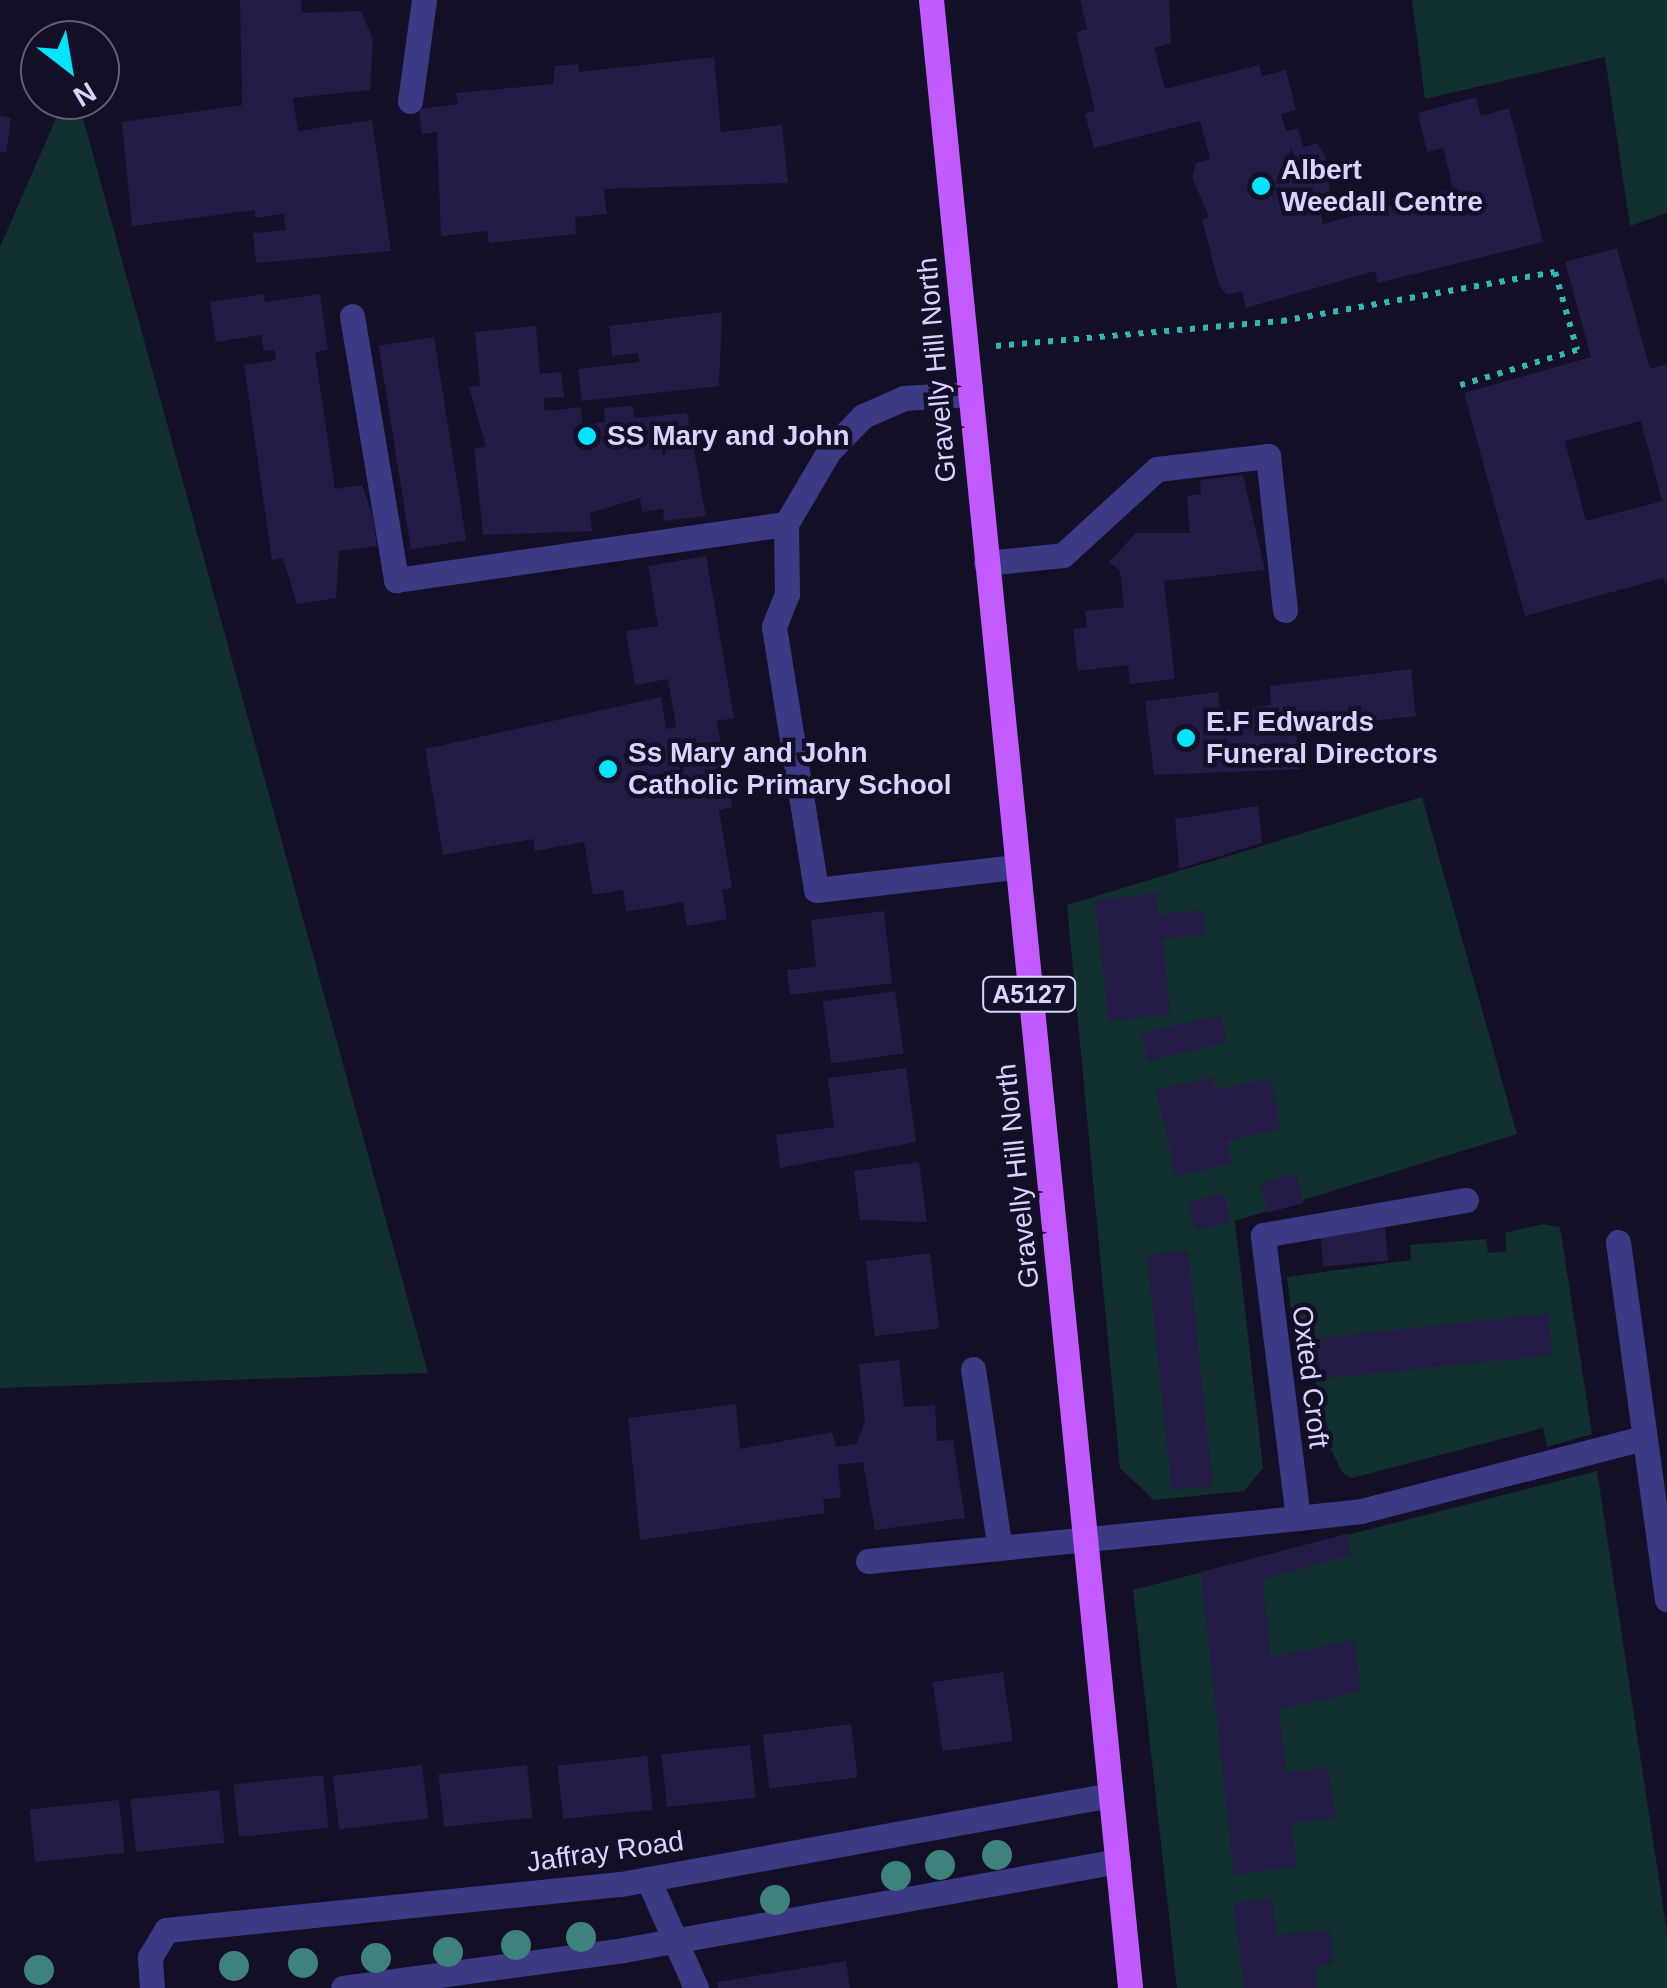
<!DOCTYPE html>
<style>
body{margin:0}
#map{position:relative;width:1667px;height:1988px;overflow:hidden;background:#130f26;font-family:Helvetica,sans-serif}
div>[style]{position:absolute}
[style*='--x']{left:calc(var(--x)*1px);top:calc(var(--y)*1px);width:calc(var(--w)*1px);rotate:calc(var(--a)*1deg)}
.green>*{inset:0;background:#12302f}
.building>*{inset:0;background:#241b47;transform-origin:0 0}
.path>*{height:6px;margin-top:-3px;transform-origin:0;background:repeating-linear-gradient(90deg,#2fb8b0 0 5px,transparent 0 13px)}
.minor>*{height:25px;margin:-12.5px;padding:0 12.5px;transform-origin:12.5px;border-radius:12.5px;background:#3d3a85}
.major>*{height:25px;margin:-12.5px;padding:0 12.5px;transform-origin:12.5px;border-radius:12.5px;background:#c25bff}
.trees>*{width:30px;height:30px;margin:-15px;border-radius:50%;background:#3d827b}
.dots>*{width:28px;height:28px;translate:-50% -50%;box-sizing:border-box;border:5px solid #130f26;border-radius:50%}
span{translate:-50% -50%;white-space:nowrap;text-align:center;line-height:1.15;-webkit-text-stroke:9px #130f26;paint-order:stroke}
.shield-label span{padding:2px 8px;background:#130f26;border:2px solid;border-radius:8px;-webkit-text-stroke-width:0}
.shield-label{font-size:25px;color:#d9d4ff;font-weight:700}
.poi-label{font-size:28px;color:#d9d4ff;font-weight:700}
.left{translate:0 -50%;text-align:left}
.street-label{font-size:28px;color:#d9d4ff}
.north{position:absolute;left:20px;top:20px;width:100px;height:100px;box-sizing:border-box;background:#130f26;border:2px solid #625e7d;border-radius:50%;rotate:149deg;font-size:28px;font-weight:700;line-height:40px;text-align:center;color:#d9d4ff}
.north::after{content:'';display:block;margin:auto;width:35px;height:45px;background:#00e5ff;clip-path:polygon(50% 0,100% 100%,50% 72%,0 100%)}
</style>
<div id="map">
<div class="green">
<i style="clip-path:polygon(1412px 0,1667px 0,1667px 213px,1630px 226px,1605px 57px,1425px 99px)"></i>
<i style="clip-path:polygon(64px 100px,78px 100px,428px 1373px,0 1388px,0 247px)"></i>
<i style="clip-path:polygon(1422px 797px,1517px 1134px,1235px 1221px,1263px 1468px,1244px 1491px,1154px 1500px,1120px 1468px,1067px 905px)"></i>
<i style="clip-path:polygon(1543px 1224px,1560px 1227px,1592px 1434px,1547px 1447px,1543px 1428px,1352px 1478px,1342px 1472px,1319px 1424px,1316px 1379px,1299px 1379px,1287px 1277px,1411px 1260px,1410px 1245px,1486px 1239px,1488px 1253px,1506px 1251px,1505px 1233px)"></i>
<i style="clip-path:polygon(1597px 1471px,1667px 1933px,1667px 1988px,1177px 1988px,1133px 1590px)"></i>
</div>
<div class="building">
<i style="clip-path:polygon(240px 0,301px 0,302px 13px,361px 11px,373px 39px,370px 90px,293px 98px,298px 131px,372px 120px,391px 251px,256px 263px,253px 233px,286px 230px,284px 214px,255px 218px,255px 210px,132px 226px,122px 122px,242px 105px)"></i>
<i style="clip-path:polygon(1080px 0,1169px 0,1171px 43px,1154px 48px,1165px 89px,1259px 65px,1262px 76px,1286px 70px,1296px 110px,1281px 114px,1286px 131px,1298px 128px,1303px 147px,1317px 143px,1325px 155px,1330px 194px,1317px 198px,1323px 224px,1453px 188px,1443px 148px,1427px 152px,1418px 113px,1476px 97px,1481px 116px,1509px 108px,1543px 242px,1378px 283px,1375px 271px,1246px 308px,1242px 291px,1227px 295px,1219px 285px,1202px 219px,1209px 217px,1192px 177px,1196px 163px,1210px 159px,1200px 121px,1094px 148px,1085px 114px,1095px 111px,1076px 32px,1087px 29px)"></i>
<i style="clip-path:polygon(714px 57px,721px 132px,782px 125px,788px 183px,604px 189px,607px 214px,575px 217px,576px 234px,489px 243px,487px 231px,441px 236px,437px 132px,422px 134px,419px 109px,458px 104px,456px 93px,553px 84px,555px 66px,578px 64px,579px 72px)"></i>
<i style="clip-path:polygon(0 116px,11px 118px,6px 153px,0 152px)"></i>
<i style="clip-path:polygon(evenodd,1617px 248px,1650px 369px,1667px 364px,1667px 588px,1663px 578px,1525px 616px,1464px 393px,1591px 357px,1565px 262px,1617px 248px,1641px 421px,1662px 501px,1586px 521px,1565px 441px,1641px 421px)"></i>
<i style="clip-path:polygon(264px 294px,265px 302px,320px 294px,328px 350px,315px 352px,335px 489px,362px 485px,372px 513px,377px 546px,339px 551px,336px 598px,297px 604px,283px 558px,272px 560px,244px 365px,276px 360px,274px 350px,264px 351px,261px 335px,216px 342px,210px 302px)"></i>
<i style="clip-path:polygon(722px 312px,719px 386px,582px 401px,578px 369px,639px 362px,638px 353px,612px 356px,609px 326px)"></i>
<i style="clip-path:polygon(536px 326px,540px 374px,561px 372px,564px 397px,543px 398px,545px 411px,581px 407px,583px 425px,605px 422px,604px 408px,633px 406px,634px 418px,687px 413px,706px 516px,664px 521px,663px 509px,642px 512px,640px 498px,590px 513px,592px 531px,483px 535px,474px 448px,486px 447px,469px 387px,480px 386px,475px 332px)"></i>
<i style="left:434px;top:337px;width:206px;height:56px;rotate:81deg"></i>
<i style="clip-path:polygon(1243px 475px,1265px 570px,1164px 581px,1175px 679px,1130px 684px,1128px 665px,1078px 671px,1073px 629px,1087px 627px,1085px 611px,1124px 607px,1120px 571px,1109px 562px,1136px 533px,1190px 533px,1187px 496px,1201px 494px,1200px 480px)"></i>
<i style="clip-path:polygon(706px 556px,734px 718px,717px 721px,732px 807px,719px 810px,732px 888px,722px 890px,727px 919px,687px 926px,683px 902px,626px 912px,623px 890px,593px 895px,584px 842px,535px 851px,533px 839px,443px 855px,425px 749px,661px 697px,666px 729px,676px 727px,668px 679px,635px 685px,626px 631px,658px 626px,648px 566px)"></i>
<i style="clip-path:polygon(1411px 669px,1416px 716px,1296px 730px,1300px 769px,1154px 775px,1145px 701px,1218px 692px,1220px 711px,1271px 705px,1270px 686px)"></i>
<i style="clip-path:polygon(1258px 806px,1262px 843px,1179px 869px,1175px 819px)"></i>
<i style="clip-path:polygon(1156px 893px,1158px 915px,1202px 910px,1206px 934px,1162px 939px,1171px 1014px,1109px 1021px,1095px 901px)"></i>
<i style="clip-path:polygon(884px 911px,892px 983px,790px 995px,787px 970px,816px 967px,811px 920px)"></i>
<i style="left:895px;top:991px;width:63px;height:73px;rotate:82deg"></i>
<i style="left:1221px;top:1015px;width:28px;height:82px;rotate:77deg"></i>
<i style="clip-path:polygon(906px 1068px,916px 1142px,780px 1168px,776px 1135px,834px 1127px,828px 1078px)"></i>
<i style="clip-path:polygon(1213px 1077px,1216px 1090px,1270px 1078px,1281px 1128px,1227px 1141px,1232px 1163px,1176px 1176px,1156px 1090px)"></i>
<i style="clip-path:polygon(919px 1162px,927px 1222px,860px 1220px,854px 1171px)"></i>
<i style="left:1296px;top:1174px;width:30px;height:37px;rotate:75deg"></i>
<i style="left:1224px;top:1194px;width:29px;height:36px;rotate:78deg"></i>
<i style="left:1385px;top:1228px;width:33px;height:65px;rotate:85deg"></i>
<i style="left:1188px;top:1251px;width:236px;height:41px;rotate:84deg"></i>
<i style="left:930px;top:1253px;width:76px;height:65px;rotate:83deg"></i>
<i style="left:1548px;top:1314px;width:41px;height:237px;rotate:84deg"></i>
<i style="clip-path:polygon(899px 1360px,904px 1407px,935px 1405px,937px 1441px,953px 1440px,965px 1518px,875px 1530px,863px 1462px,838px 1465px,841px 1498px,823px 1499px,825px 1513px,640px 1540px,628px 1418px,736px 1404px,740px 1449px,832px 1432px,836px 1447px,856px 1444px,865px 1422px,859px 1364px)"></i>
<i style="clip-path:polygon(1346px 1534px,1351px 1555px,1262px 1579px,1271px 1658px,1354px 1640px,1361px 1691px,1279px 1709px,1286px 1773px,1328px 1767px,1336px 1817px,1291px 1823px,1297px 1866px,1234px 1875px,1201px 1572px)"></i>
<i style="left:1003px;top:1672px;width:70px;height:71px;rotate:82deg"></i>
<i style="left:851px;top:1724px;width:54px;height:89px;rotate:83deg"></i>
<i style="left:750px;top:1745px;width:53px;height:89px;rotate:84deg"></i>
<i style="left:647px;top:1756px;width:54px;height:90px;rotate:84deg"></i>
<i style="left:422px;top:1765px;width:54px;height:90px;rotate:83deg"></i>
<i style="left:527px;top:1765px;width:53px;height:89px;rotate:84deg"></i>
<i style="left:323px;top:1775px;width:53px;height:90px;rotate:84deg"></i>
<i style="left:219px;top:1790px;width:53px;height:89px;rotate:84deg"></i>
<i style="left:119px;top:1800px;width:53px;height:90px;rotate:84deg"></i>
<i style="clip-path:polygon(1272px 1898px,1276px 1935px,1330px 1929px,1333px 1964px,1314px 1966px,1317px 1988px,1244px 1988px,1234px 1903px)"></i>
<i style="clip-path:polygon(846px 1961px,850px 1988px,718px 1988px,717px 1982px)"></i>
</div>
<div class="path">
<i style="--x:996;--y:346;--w:287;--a:-5"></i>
<i style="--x:1282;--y:321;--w:277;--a:-10.2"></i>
<i style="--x:1555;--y:272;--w:81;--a:74.2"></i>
<i style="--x:1577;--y:350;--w:122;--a:163.3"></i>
</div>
<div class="minor">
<i style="--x:410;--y:101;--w:102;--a:-82.1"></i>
<i style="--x:352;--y:316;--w:268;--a:80.5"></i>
<i style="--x:396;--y:580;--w:394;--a:-8.2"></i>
<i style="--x:969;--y:394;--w:65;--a:176.5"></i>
<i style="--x:904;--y:398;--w:45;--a:156.3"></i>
<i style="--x:863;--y:416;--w:49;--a:134.2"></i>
<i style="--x:829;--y:451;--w:85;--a:120.5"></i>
<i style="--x:786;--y:524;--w:70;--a:89.2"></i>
<i style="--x:787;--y:594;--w:35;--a:112"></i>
<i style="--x:774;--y:627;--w:266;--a:80.9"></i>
<i style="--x:816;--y:890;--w:201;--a:-6.6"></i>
<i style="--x:986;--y:563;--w:77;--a:-5.9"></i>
<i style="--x:1063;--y:555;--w:127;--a:-42.5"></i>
<i style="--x:1157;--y:469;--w:112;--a:-6.7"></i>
<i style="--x:1268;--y:456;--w:155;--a:83.7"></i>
<i style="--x:1618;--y:1242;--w:361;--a:82.2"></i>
<i style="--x:973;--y:1369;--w:177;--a:81.5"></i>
<i style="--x:1298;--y:1518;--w:63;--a:-6.3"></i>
<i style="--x:1361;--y:1511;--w:291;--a:-14.5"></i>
<i style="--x:868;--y:1561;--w:432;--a:-5.7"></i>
<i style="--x:1298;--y:1518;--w:285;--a:-97.1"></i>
<i style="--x:1263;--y:1235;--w:206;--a:-9.8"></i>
<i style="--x:648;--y:1879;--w:119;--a:66.2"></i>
<i style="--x:152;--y:1988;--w:31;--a:-94"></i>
<i style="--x:150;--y:1957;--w:31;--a:-59"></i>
<i style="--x:166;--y:1930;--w:457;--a:-5.8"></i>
<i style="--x:621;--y:1884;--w:498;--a:-10.3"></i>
<i style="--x:343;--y:1988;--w:283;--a:-7.7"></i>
<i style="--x:623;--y:1950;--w:503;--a:-10.19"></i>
</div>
<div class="major">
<i style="--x:931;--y:0;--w:1998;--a:84.28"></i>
</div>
<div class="trees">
<i style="left:997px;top:1855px"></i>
<i style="left:940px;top:1865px"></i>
<i style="left:896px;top:1876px"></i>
<i style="left:775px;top:1900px"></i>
<i style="left:581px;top:1937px"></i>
<i style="left:516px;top:1945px"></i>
<i style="left:448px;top:1952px"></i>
<i style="left:376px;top:1958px"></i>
<i style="left:303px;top:1963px"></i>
<i style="left:234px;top:1966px"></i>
<i style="left:39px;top:1970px"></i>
</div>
<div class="dots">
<i style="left:1261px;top:186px;background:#00e5ff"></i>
<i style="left:587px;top:436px;background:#00e5ff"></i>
<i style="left:1186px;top:738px;background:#00e5ff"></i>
<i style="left:608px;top:769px;background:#00e5ff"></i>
</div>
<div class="shield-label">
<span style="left:1029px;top:994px">A5127</span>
</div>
<div class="poi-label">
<span class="left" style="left:1281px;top:186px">Albert<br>Weedall Centre</span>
<span class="left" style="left:607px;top:436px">SS Mary and John</span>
<span class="left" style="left:1206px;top:738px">E.F Edwards<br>Funeral Directors</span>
<span class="left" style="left:628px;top:769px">Ss Mary and John<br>Catholic Primary School</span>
</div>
<div class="street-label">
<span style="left:937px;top:370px;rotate:-95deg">Gravelly Hill North</span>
<span style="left:1018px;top:1176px;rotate:-96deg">Gravelly Hill North</span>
<span style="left:1310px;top:1377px;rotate:83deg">Oxted Croft</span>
<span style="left:605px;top:1852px;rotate:-8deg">Jaffray Road</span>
</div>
<div class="north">N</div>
</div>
